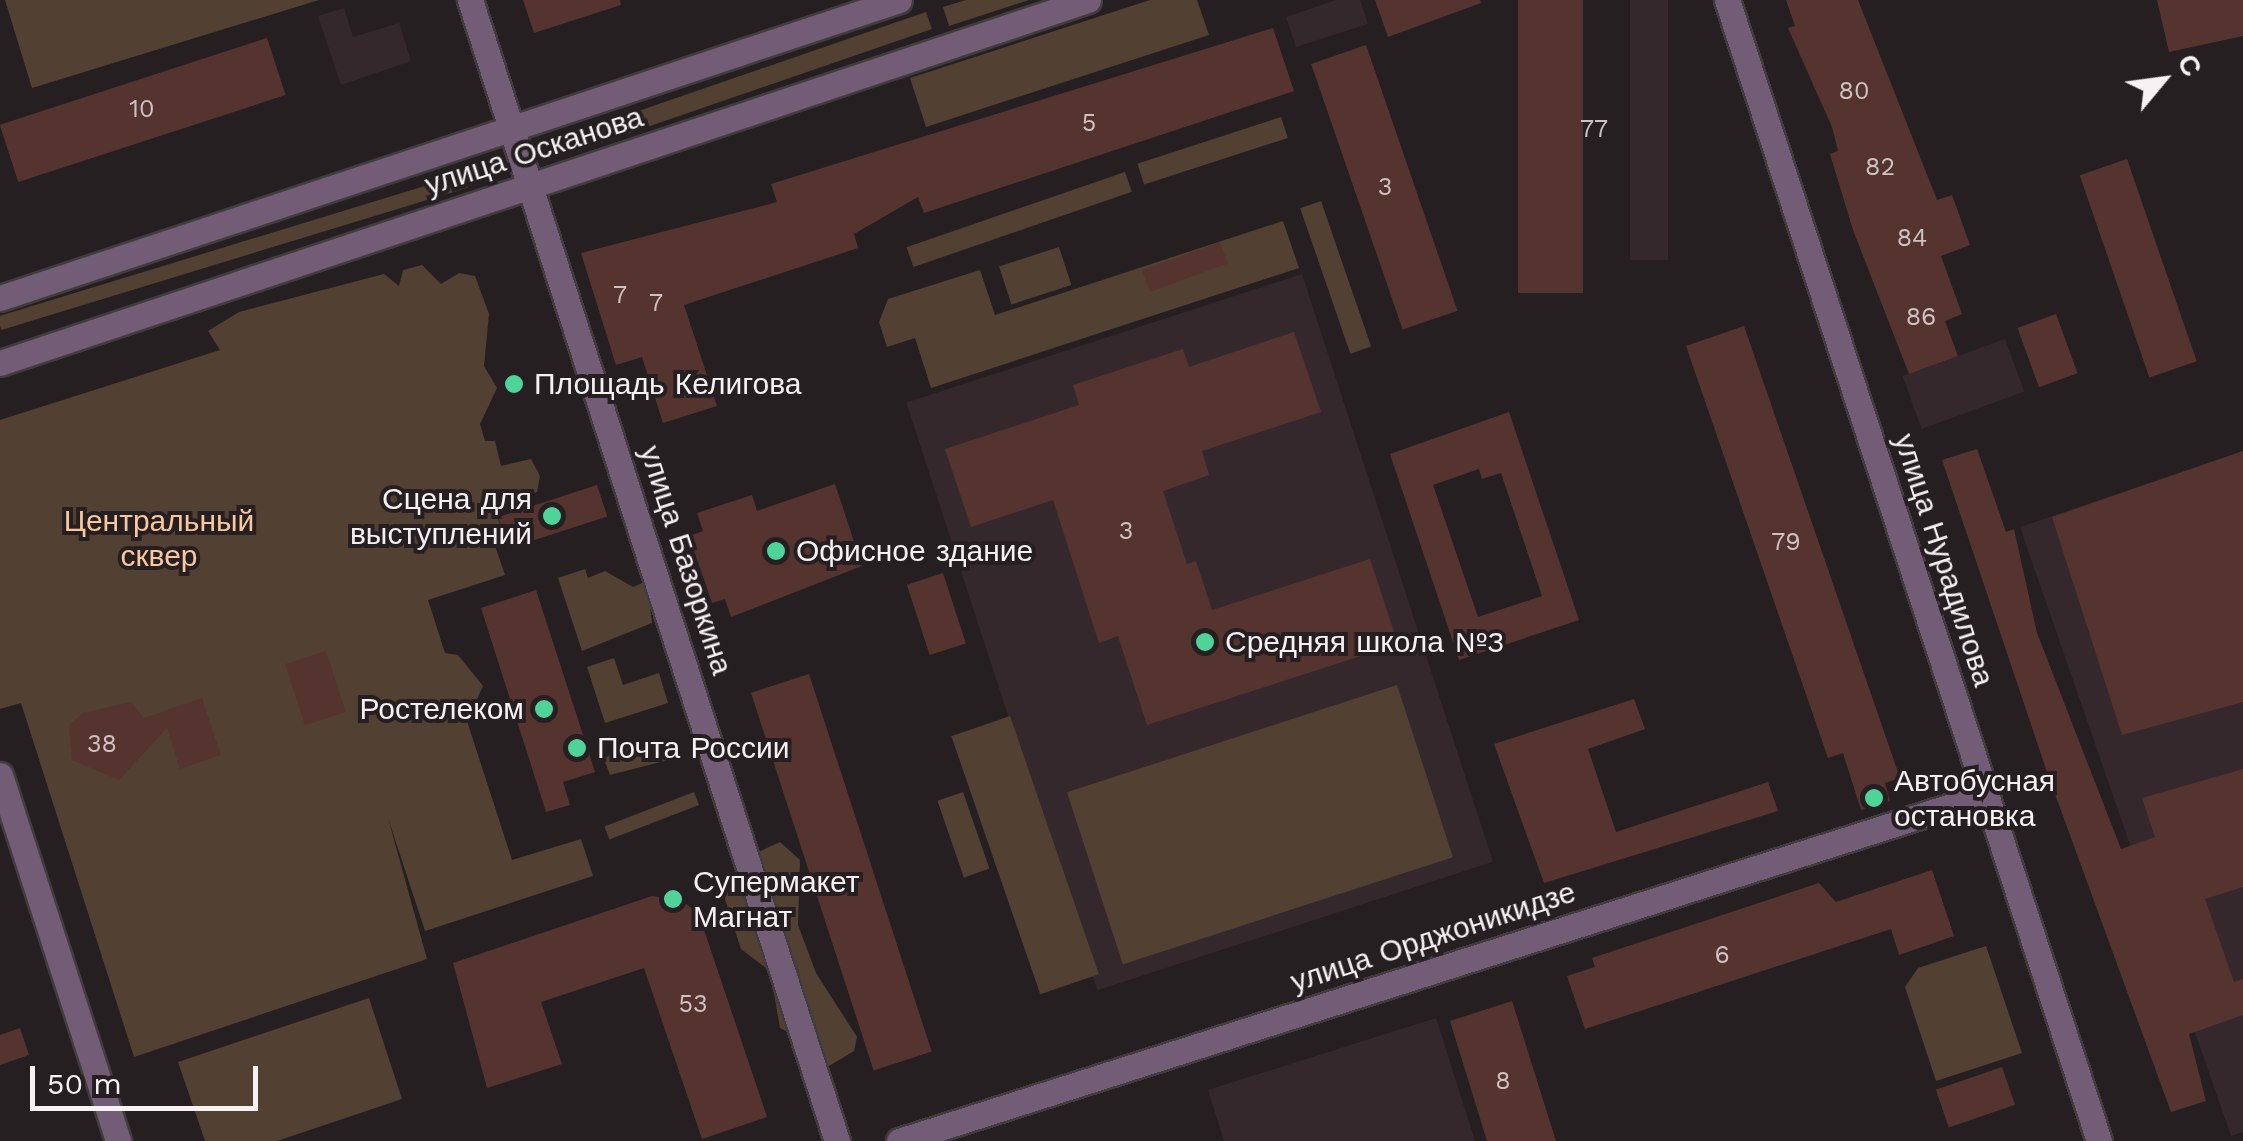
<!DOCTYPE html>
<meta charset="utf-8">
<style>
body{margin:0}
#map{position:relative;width:2243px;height:1141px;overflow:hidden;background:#261f21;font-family:"Work Sans",sans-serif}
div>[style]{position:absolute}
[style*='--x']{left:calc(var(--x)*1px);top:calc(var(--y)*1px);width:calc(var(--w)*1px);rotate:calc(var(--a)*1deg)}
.built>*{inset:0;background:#35282d;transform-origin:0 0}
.green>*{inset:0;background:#524032;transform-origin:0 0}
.building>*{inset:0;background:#553430;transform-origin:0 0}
.roads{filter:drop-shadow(2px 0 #433c3e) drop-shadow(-2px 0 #433c3e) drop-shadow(0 2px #433c3e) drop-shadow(0 -2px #433c3e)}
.minor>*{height:25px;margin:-12.5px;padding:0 12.5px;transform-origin:12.5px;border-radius:12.5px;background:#725c76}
.dots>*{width:28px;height:28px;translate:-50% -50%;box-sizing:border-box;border:5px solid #261f21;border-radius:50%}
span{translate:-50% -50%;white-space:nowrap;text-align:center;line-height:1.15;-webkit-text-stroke:8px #261f21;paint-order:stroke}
.number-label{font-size:25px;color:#cec2c2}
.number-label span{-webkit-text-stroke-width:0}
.street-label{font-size:30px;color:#f6f1f3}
.poi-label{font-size:30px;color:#f6f1f3}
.left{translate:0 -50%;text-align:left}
.right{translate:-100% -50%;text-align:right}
.park-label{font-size:30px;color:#f9c79e}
.north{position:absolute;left:2113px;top:30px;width:100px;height:100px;-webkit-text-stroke:8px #261f21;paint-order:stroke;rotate:61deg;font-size:28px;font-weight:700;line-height:40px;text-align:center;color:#f6f1f3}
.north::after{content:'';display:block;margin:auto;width:35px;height:45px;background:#f6f1f3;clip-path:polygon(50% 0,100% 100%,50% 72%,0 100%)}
.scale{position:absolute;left:30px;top:1066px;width:228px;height:45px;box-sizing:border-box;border:5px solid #f6f1f3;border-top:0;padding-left:12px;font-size:30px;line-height:35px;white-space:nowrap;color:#f6f1f3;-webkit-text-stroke:8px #261f21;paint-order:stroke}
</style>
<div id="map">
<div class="built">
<i style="clip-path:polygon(1336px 0,1360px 0,1368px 24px,1296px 47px,1286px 17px)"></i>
<i style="left:1630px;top:0;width:38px;height:260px"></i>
<i style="clip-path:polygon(344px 8px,353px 37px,399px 23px,411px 61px,341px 85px,318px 16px)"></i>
<i style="left:1302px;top:274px;width:618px;height:416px;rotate:72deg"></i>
<i style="left:2005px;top:339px;width:56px;height:109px;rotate:70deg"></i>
<i style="clip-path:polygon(2243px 451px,2243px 1132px,2231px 1136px,2020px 527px)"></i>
<i style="clip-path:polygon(1436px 1018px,1475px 1141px,1224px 1141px,1208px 1090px)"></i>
</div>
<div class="green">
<i style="clip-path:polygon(5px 0,319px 0,32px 88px)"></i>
<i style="clip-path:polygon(966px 0,1029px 0,949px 26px,943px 7px)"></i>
<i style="clip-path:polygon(1150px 0,1197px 0,1209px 35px,926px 127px,910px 78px)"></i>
<i style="left:926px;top:12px;width:18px;height:374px;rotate:71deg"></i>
<i style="left:1281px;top:117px;width:22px;height:151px;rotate:72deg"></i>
<i style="left:1125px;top:172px;width:21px;height:231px;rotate:71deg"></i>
<i style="left:464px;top:174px;width:14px;height:488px;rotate:73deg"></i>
<i style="left:1321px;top:201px;width:154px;height:22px;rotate:71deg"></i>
<i style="clip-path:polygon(1283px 221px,1299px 268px,931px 388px,915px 338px,887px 347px,879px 322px,888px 299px,980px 270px,995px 315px)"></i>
<i style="left:1059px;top:247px;width:40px;height:63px;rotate:72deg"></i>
<i style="clip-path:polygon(422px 265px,441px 284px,459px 273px,475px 276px,489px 314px,484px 366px,497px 388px,480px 424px,485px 441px,495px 441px,501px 466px,531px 459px,540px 476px,537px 492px,492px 500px,502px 531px,485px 536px,486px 545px,494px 543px,505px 575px,428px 600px,445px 653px,458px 655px,483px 686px,467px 721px,512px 860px,581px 839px,593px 876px,425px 931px,388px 818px,427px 959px,134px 1057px,21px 703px,0 709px,0 420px,220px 350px,208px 331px,239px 312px,384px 274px,399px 286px,403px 270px)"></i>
<i style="clip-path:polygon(585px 569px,588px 578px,605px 571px,633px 587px,647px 581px,652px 623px,582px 651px,558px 578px)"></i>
<i style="clip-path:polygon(614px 658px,623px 685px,659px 673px,668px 703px,605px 723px,587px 667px)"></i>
<i style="left:1397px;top:685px;width:181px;height:347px;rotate:72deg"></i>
<i style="left:1010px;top:716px;width:273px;height:62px;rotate:71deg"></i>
<i style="clip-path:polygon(631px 740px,649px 748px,667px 740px,680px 757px,610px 775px,604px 759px)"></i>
<i style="left:694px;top:792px;width:14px;height:96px;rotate:69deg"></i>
<i style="left:963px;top:792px;width:81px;height:27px;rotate:71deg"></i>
<i style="clip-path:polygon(780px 842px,800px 860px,798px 925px,816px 973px,857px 1037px,854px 1051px,824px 1069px,805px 1041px,780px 1028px,770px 971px,741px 949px,724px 896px,739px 861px)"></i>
<i style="clip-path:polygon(1986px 946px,2022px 1053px,1936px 1081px,1905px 987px,1918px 968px)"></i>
<i style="clip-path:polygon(369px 998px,402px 1099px,277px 1141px,205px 1141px,178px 1062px)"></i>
</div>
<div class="building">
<i style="clip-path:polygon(523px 0,620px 0,621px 5px,534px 33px)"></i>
<i style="clip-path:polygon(1375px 0,1480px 0,1481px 3px,1388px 37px)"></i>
<i style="left:1518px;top:0;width:65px;height:293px"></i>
<i style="clip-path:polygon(1786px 0,1858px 0,1937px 200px,1952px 195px,1970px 245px,1941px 256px,1962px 314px,1945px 321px,1958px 356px,1909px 374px,1853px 230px,1830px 154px,1838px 151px,1832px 127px,1788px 28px,1795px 26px)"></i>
<i style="clip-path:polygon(2157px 0,2243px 0,2243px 36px,2169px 52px)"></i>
<i style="clip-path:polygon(1273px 28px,1294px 91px,924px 213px,918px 197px,854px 234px,858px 248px,684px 305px,717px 406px,663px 423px,642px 357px,616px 365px,581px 253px,777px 202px,771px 184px)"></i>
<i style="left:267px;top:38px;width:60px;height:281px;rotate:72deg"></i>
<i style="left:1366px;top:45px;width:281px;height:58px;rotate:71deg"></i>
<i style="left:2127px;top:159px;width:214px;height:50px;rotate:71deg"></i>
<i style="left:1220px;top:242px;width:23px;height:83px;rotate:70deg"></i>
<i style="left:2056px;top:314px;width:63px;height:41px;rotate:70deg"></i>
<i style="clip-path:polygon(1744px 326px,1900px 778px,1885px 783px,1890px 801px,1861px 810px,1843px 753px,1828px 758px,1686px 346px)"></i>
<i style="clip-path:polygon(1294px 332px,1321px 412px,1202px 451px,1209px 475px,1163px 491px,1187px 564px,1196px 561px,1212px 610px,1370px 559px,1398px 644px,1147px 725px,1118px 636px,1099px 643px,1053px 500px,971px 527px,945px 449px,1079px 405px,1073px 385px,1183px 349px,1189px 367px)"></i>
<i style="clip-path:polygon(evenodd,1509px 412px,1579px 620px,1459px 660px,1390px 454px,1509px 412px,1479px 469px,1482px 479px,1501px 473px,1542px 596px,1478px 617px,1433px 485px,1479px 469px)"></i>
<i style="clip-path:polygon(1977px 449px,2006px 532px,2014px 529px,2037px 633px,2121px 849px,2155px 837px,2142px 798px,2243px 769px,2243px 887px,2205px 899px,2234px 982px,2243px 979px,2243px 1015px,2189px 1034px,2206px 1101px,2171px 1112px,2047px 772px,1942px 460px)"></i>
<i style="clip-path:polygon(2243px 451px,2243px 702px,2122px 735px,2052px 517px)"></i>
<i style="clip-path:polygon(835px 484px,862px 566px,731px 617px,725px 599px,712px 603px,689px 536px,703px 531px,697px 513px,752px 495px,757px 511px)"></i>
<i style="left:597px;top:485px;width:33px;height:104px;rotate:72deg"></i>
<i style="left:943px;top:573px;width:74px;height:38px;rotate:72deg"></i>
<i style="clip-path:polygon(536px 590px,595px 772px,563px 782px,570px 805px,546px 812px,481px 608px)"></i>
<i style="left:326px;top:651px;width:64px;height:43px;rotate:72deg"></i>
<i style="left:809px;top:674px;width:397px;height:61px;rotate:72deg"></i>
<i style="clip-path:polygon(202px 698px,221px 755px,180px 769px,167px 728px,119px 780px,72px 760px,69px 725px,83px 713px,131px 702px,144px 718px)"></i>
<i style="clip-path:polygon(1634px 699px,1645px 729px,1588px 749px,1616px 832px,1768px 782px,1778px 811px,1544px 883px,1494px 744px)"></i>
<i style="clip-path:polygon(1932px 870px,1954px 936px,1899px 955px,1891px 929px,1585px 1029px,1567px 976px,1595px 967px,1592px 958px,1819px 883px,1836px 902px)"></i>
<i style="clip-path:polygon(652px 896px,683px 901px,699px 915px,767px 1117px,702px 1139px,644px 968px,541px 1002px,562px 1064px,487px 1088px,453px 963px)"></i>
<i style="clip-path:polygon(1512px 1001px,1556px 1141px,1487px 1141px,1450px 1021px)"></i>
<i style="clip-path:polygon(20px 1028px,29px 1055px,0 1065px,0 1035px)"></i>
<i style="left:2002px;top:1067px;width:40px;height:70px;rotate:71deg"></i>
</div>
<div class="roads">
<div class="minor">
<i style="--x:470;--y:0;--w:1199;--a:72.17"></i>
<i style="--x:1727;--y:0;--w:1200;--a:71.94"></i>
<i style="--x:0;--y:298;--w:947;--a:-18.34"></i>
<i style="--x:0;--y:363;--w:1147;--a:-18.45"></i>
<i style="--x:0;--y:775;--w:385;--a:72.1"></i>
<i style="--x:899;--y:1141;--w:1141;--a:-17.66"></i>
</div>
</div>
<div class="dots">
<i style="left:514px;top:384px;background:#50d398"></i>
<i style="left:552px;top:516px;background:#50d398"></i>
<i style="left:776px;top:551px;background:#50d398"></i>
<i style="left:1205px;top:642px;background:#50d398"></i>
<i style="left:544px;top:709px;background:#50d398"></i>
<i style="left:577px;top:748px;background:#50d398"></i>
<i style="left:1874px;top:798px;background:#50d398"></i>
<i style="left:673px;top:899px;background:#50d398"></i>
</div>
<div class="number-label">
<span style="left:1854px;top:91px">80</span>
<span style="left:142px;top:109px">10</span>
<span style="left:1089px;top:123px">5</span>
<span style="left:1594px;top:129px">77</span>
<span style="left:1880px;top:167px">82</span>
<span style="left:1385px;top:187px">3</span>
<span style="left:1912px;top:238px">84</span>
<span style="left:620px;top:295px">7</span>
<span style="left:656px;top:303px">7</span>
<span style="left:1921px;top:317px">86</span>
<span style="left:1126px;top:531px">3</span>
<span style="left:1786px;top:542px">79</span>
<span style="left:102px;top:744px">38</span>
<span style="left:1722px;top:955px">6</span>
<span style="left:693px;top:1004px">53</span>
<span style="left:1503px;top:1081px">8</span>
</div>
<div class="street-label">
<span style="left:534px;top:151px;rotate:-18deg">улица Осканова</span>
<span style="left:686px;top:560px;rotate:72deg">улица Базоркина</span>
<span style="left:1944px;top:560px;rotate:72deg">улица Нурадилова</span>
<span style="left:1433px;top:937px;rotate:-18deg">улица Орджоникидзе</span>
</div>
<div class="poi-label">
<span class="left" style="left:534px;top:384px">Площадь Келигова</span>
<span class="right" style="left:532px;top:516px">Сцена для<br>выступлений</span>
<span class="left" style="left:796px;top:551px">Офисное здание</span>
<span class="left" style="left:1225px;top:642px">Средняя школа №3</span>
<span class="right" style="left:524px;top:709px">Ростелеком</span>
<span class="left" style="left:597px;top:748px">Почта России</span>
<span class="left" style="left:1894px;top:798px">Автобусная<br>остановка</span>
<span class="left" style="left:693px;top:899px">Супермакет<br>Магнат</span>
</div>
<div class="park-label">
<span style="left:159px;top:538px">Центральный<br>сквер</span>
</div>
<div class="north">С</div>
<div class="scale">50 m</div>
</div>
